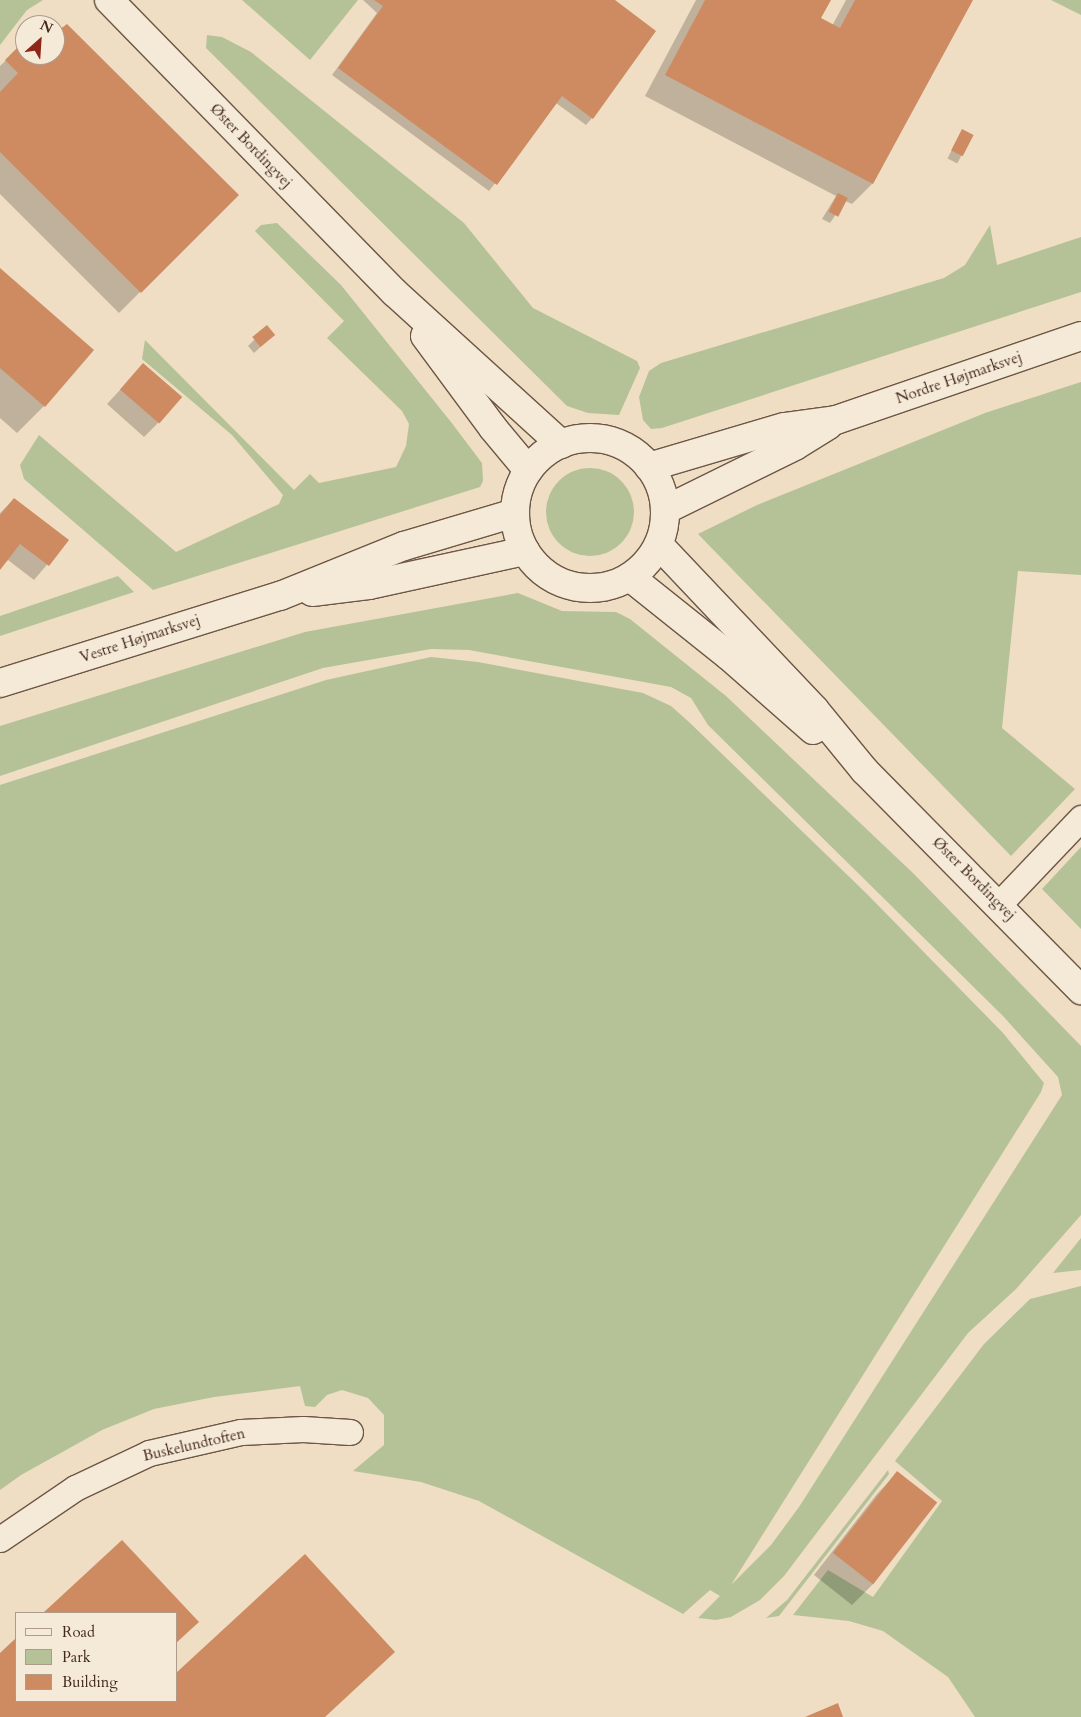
<!DOCTYPE html>
<meta charset="utf-8">
<style>
body{margin:0}
#map{position:relative;width:1081px;height:1717px;overflow:hidden;background:#efdec3;font-family:Cardo,serif}
div>[style]{position:absolute}
[style*='--x']{left:calc(var(--x)*1px);top:calc(var(--y)*1px);width:calc(var(--w)*1px);rotate:calc(var(--a)*1deg)}
.green>*{inset:0;background:#b5c297}
.round{border-radius:50%}
.shadow>*{inset:0;background:#0003;transform-origin:0 0}
.building>*{inset:0;background:#ce8b61;transform-origin:0 0}
.roads{filter:drop-shadow(1px 0 #6d5645) drop-shadow(-1px 0 #6d5645) drop-shadow(0 1px #6d5645) drop-shadow(0 -1px #6d5645)}
.minor>*{height:25px;margin:-12.5px;padding:0 12.5px;transform-origin:12.5px;border-radius:12.5px;background:#f5ead8}
.tertiary>*{height:28px;margin:-14px;padding:0 14px;transform-origin:14px;border-radius:14px;background:#f5ead8}
.tertiary>.ring{margin:-14px;padding:0;box-sizing:content-box;background:none;border:28px solid #f5ead8;border-radius:50%}
span{translate:-50% -50%;white-space:nowrap;text-align:center;line-height:1.15;-webkit-text-stroke:4px #f5ead8;paint-order:stroke}
.street-label{font-size:15px;color:#42281b}
.legend{position:absolute;left:15px;top:1612px;width:162px;height:90px;box-sizing:border-box;background:#f5ead8;border:1px solid #ad9c8c;margin:0;padding:6px 9px;list-style:none;font-size:15px;color:#42281b}
.legend li{display:flex;align-items:center;gap:10px;height:25px}
.legend b{width:25px;border:1px solid #ad9c8c}
.north{position:absolute;left:15px;top:15px;width:50px;height:50px;box-sizing:border-box;background:#f5ead8;border:1px solid #ad9c8c;border-radius:50%;rotate:26deg;font-size:14px;font-weight:700;line-height:20px;text-align:center;color:#42281b}
.north::after{content:'';display:block;margin:auto;width:18px;height:22px;background:#8f2418;clip-path:polygon(50% 0,100% 100%,50% 72%,0 100%)}
</style>
<div id="map">
<div class="green">
<i style="clip-path:polygon(0 0,43px 0,27px 10px,0 45px)"></i>
<i style="clip-path:polygon(242px 0,358px 0,310px 60px)"></i>
<i style="clip-path:polygon(1051px 0,1081px 0,1081px 15px)"></i>
<i style="clip-path:polygon(207px 35px,222px 37px,251px 52px,464px 223px,533px 308px,637px 361px,640px 368px,619px 415px,588px 413px,567px 406px,206px 48px)"></i>
<i style="clip-path:polygon(277px 223px,341px 285px,451px 422px,482px 463px,483px 481px,480px 487px,153px 590px,24px 479px,20px 465px,39px 435px,176px 552px,279px 504px,283px 495px,232px 435px,142px 359px,145px 340px,294px 490px,310px 474px,319px 483px,396px 467px,406px 446px,409px 424px,402px 411px,327px 338px,344px 321px,255px 231px,261px 225px)"></i>
<i style="clip-path:polygon(990px 225px,997px 265px,1081px 237px,1081px 292px,662px 428px,651px 429px,643px 420px,639px 397px,649px 371px,661px 363px,944px 278px,965px 265px)"></i>
<i style="clip-path:polygon(1081px 382px,1081px 575px,1018px 571px,1002px 728px,1075px 789px,1011px 856px,698px 534px,757px 505px,985px 413px)"></i>
<i class="round" style="left:546px;top:468px;width:88px;height:88px"></i>
<i style="clip-path:polygon(118px 576px,134px 592px,0 636px,0 616px)"></i>
<i style="clip-path:polygon(518px 593px,562px 611px,616px 612px,630px 619px,726px 696px,914px 874px,1081px 1046px,1081px 1215px,1016px 1289px,968px 1333px,784px 1576px,760px 1600px,731px 1617px,716px 1620px,698px 1618px,720px 1596px,710px 1590px,683px 1614px,479px 1501px,421px 1482px,353px 1471px,384px 1445px,384px 1415px,368px 1398px,342px 1390px,327px 1395px,315px 1407px,305px 1406px,300px 1386px,214px 1397px,154px 1409px,102px 1430px,21px 1475px,0 1490px,0 785px,326px 680px,431px 657px,478px 662px,643px 693px,671px 706px,689px 722px,867px 894px,1003px 1033px,1044px 1083px,1041px 1092px,731px 1585px,771px 1545px,799px 1507px,1062px 1095px,1058px 1077px,1003px 1016px,708px 725px,691px 698px,671px 687px,469px 650px,431px 649px,323px 668px,0 776px,0 726px,305px 632px)"></i>
<i style="clip-path:polygon(1081px 847px,1081px 929px,1042px 889px)"></i>
<i style="clip-path:polygon(1081px 1238px,1081px 1270px,1053px 1273px)"></i>
<i style="clip-path:polygon(1081px 1286px,1081px 1717px,975px 1717px,948px 1677px,883px 1631px,849px 1621px,793px 1615px,828px 1570px,873px 1597px,942px 1501px,895px 1461px,984px 1344px,1030px 1299px)"></i>
<i style="clip-path:polygon(888px 1470px,889px 1474px,779px 1616px,766px 1618px,787px 1600px)"></i>
</div>
<div class="shadow">
<i style="clip-path:polygon(363px 0,613px 0,592px 118px,586px 125px,556px 103px,489px 191px,332px 75px,377px 13px)"></i>
<i style="clip-path:polygon(696px 0,830px 0,820px 19px,832px 26px,846px 0,972px 0,872px 184px,852px 204px,845px 201px,830px 223px,822px 219px,836px 196px,645px 96px)"></i>
<i style="clip-path:polygon(55px 35px,237px 195px,119px 313px,0 194px,0 66px,25px 42px,25px 55px,55px 55px)"></i>
<i style="left:962px;top:130px;width:11px;height:32px;rotate:27deg"></i>
<i style="clip-path:polygon(0 270px,44px 406px,17px 433px,0 418px)"></i>
<i style="clip-path:polygon(267px 327px,267px 341px,254px 353px,248px 346px)"></i>
<i style="clip-path:polygon(143px 365px,158px 423px,144px 437px,107px 404px)"></i>
<i style="clip-path:polygon(14px 499px,67px 541px,34px 580px,8px 560px,0 568px,0 513px)"></i>
<i style="clip-path:polygon(897px 1473px,936px 1502px,873px 1584px,852px 1605px,814px 1575px,877px 1494px)"></i>
<i style="clip-path:polygon(122px 1541px,197px 1622px,176px 1643px,176px 1613px,44px 1613px)"></i>
<i style="clip-path:polygon(16px 1639px,16px 1701px,176px 1701px,325px 1717px,0 1717px,0 1654px)"></i>
</div>
<div class="building">
<i style="clip-path:polygon(374px 0,615px 0,656px 31px,593px 119px,562px 96px,497px 185px,338px 68px,383px 6px)"></i>
<i style="clip-path:polygon(705px 0,831px 0,821px 18px,840px 28px,855px 0,973px 0,873px 184px,665px 75px)"></i>
<i style="clip-path:polygon(67px 24px,239px 195px,141px 293px,0 152px,0 92px,18px 73px,5px 60px,25px 40px,25px 55px,55px 55px,55px 33px)"></i>
<i style="left:962px;top:129px;width:13px;height:24px;rotate:27deg"></i>
<i style="left:838px;top:193px;width:11px;height:21px;rotate:27deg"></i>
<i style="clip-path:polygon(0 268px,94px 350px,45px 407px,0 368px)"></i>
<i style="left:267px;top:325px;width:13px;height:19px;rotate:51deg"></i>
<i style="left:143px;top:363px;width:52px;height:35px;rotate:41deg"></i>
<i style="clip-path:polygon(14px 498px,69px 540px,49px 566px,20px 544px,0 570px,0 515px)"></i>
<i style="left:897px;top:1471px;width:51px;height:104px;rotate:38deg"></i>
<i style="clip-path:polygon(122px 1540px,199px 1622px,176px 1643px,176px 1613px,43px 1613px)"></i>
<i style="clip-path:polygon(305px 1554px,395px 1652px,325px 1717px,0 1717px,0 1653px,16px 1638px,16px 1701px,176px 1701px,176px 1673px)"></i>
<i style="clip-path:polygon(838px 1703px,843px 1717px,805px 1717px)"></i>
</div>
<div class="roads">
<div class="minor">
<i style="--x:999;--y:904;--w:119;--a:-46.4"></i>
<i style="--x:0;--y:1539;--w:91;--a:-34.2"></i>
<i style="--x:75;--y:1488;--w:82;--a:-25.3"></i>
<i style="--x:149;--y:1453;--w:94;--a:-12.9"></i>
<i style="--x:241;--y:1432;--w:62;--a:-2.8"></i>
<i style="--x:303;--y:1429;--w:47;--a:3.7"></i>
</div>
<div class="tertiary">
<i style="--x:109;--y:0;--w:408;--a:45.7"></i>
<i style="--x:394;--y:292;--w:226;--a:42.3"></i>
<i style="--x:425;--y:336;--w:114;--a:53.5"></i>
<i style="--x:493;--y:428;--w:55;--a:50.2"></i>
<i class="ring" style="left:515px;top:438px;width:122px;height:122px"></i>
<i style="--x:649;--y:467;--w:141;--a:-16.5"></i>
<i style="--x:784;--y:427;--w:52;--a:-7.7"></i>
<i style="--x:836;--y:420;--w:259;--a:-18.9"></i>
<i style="--x:665;--y:510;--w:145;--a:-26.2"></i>
<i style="--x:795;--y:446;--w:39;--a:-32"></i>
<i style="--x:659;--y:545;--w:227;--a:46.6"></i>
<i style="--x:815;--y:710;--w:79;--a:50.7"></i>
<i style="--x:865;--y:771;--w:308;--a:45.4"></i>
<i style="--x:630;--y:577;--w:127;--a:38.6"></i>
<i style="--x:729;--y:656;--w:112;--a:41.4"></i>
<i style="--x:312;--y:592;--w:57;--a:-7"></i>
<i style="--x:369;--y:585;--w:160;--a:-12.3"></i>
<i style="--x:0;--y:683;--w:293;--a:-17.3"></i>
<i style="--x:280;--y:596;--w:134;--a:-22"></i>
<i style="--x:404;--y:546;--w:116;--a:-16.6"></i>
</div>
</div>
<div class="street-label">
<span style="left:251px;top:146px;rotate:46deg">Øster Bordingvej</span>
<span style="left:959px;top:378px;rotate:-19deg">Nordre Højmarksvej</span>
<span style="left:140px;top:639px;rotate:-18deg">Vestre Højmarksvej</span>
<span style="left:974px;top:879px;rotate:45deg">Øster Bordingvej</span>
<span style="left:194px;top:1445px;rotate:-13deg">Buskelundtoften</span>
</div>
<ul class="legend">
<li><b style="height:6px;background:#f5ead8"></b>Road</li>
<li><b style="height:14px;background:#b5c297"></b>Park</li>
<li><b style="height:14px;background:#ce8b61"></b>Building</li>
</ul>
<div class="north">N</div>
</div>
